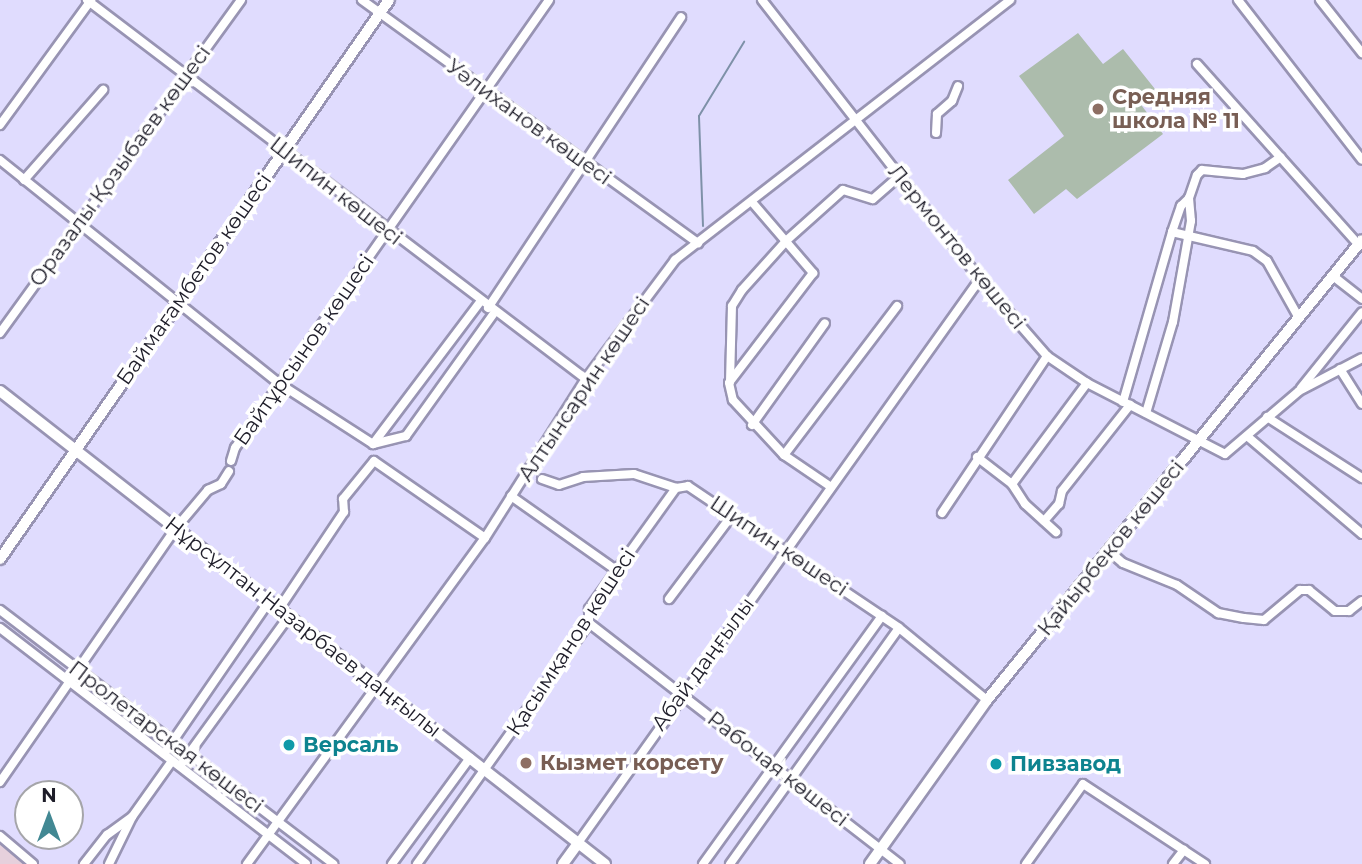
<!DOCTYPE html>
<meta charset="utf-8">
<style>
body{margin:0}
#map{position:relative;width:1362px;height:864px;overflow:hidden;background:#e0dcfe;font-family:Montserrat,sans-serif}
div>[style]{position:absolute}
[style*='--x']{left:calc(var(--x)*1px);top:calc(var(--y)*1px);width:calc(var(--w)*1px);rotate:calc(var(--a)*1deg)}
.commercial>*{inset:0;background:#e6d0dc}
.green>*{inset:0;background:#acbcac}
.stream>*{height:2px;margin:-1px;padding:0 1px;transform-origin:1px;border-radius:1px;background:#7e91a8}
.roads{filter:drop-shadow(2px 0 #9894b3) drop-shadow(-2px 0 #9894b3) drop-shadow(0 2px #9894b3) drop-shadow(0 -2px #9894b3)}
.minor>*{height:8px;margin:-4px;padding:0 4px;transform-origin:4px;border-radius:4px;background:#fff}
.major>*{height:10px;margin:-5px;padding:0 5px;transform-origin:5px;border-radius:5px;background:#fff}
.dots>*{width:19px;height:19px;translate:-50% -50%;box-sizing:border-box;border:4px solid #fff;border-radius:50%}
span{translate:-50% -50%;white-space:nowrap;text-align:center;line-height:1.15;-webkit-text-stroke:7px #fff;paint-order:stroke}
.education-label{font-size:21px;color:#785e54;font-weight:700}
.left{translate:0 -50%;text-align:left}
.street-label{font-size:21px;color:#1e1d29}
.culture-label{font-size:21px;color:#0d838f;font-weight:700}
.north{position:absolute;left:14px;top:780px;width:70px;height:70px;box-sizing:border-box;background:#fff;border:2px solid #a5a5a9;border-radius:50%;rotate:0deg;font-size:19px;font-weight:700;line-height:28px;text-align:center;color:#1e1d29}
.north::after{content:'';display:block;margin:auto;width:24px;height:32px;background:#428893;clip-path:polygon(50% 0,100% 100%,50% 72%,0 100%)}
</style>
<div id="map">
<div class="commercial">
<i style="clip-path:polygon(0 837px,35px 864px,0 864px)"></i>
</div>
<div class="green">
<i style="clip-path:polygon(1078px 33px,1103px 64px,1123px 49px,1155px 89px,1139px 102px,1163px 134px,1077px 199px,1066px 189px,1034px 214px,1008px 180px,1064px 136px,1019px 76px)"></i>
</div>
<div class="stream">
<i style="--x:703;--y:226;--w:110;--a:-92.1"></i>
<i style="--x:699;--y:116;--w:87;--a:-58.7"></i>
</div>
<div class="roads">
<div class="minor">
<i style="--x:87;--y:0;--w:627;--a:37.22"></i>
<i style="--x:362;--y:0;--w:415;--a:35.9"></i>
<i style="--x:762;--y:0;--w:354;--a:52"></i>
<i style="--x:980;--y:279;--w:102;--a:49"></i>
<i style="--x:1047;--y:356;--w:48;--a:34"></i>
<i style="--x:1087;--y:383;--w:155;--a:27.2"></i>
<i style="--x:1225;--y:454;--w:97;--a:-40.4"></i>
<i style="--x:1299;--y:391;--w:71;--a:-27.6"></i>
<i style="--x:1238;--y:0;--w:202;--a:52.2"></i>
<i style="--x:1320;--y:0;--w:68;--a:51.6"></i>
<i style="--x:1197;--y:64;--w:243;--a:48.2"></i>
<i style="--x:0;--y:125;--w:155;--a:-53.9"></i>
<i style="--x:936;--y:133;--w:19;--a:-87"></i>
<i style="--x:937;--y:114;--w:20;--a:-41"></i>
<i style="--x:952;--y:101;--w:16;--a:-68"></i>
<i style="--x:0;--y:160;--w:359;--a:38.7"></i>
<i style="--x:280;--y:384;--w:111;--a:32.8"></i>
<i style="--x:24;--y:180;--w:120;--a:-48.7"></i>
<i style="--x:752;--y:202;--w:94;--a:49.3"></i>
<i style="--x:813;--y:273;--w:138;--a:127.4"></i>
<i style="--x:729;--y:383;--w:17;--a:77"></i>
<i style="--x:733;--y:400;--w:75;--a:47.2"></i>
<i style="--x:784;--y:455;--w:57;--a:34.2"></i>
<i style="--x:1172;--y:232;--w:83;--a:13.2"></i>
<i style="--x:1253;--y:251;--w:17;--a:36"></i>
<i style="--x:1267;--y:261;--w:65;--a:60.7"></i>
<i style="--x:1333;--y:276;--w:37;--a:38"></i>
<i style="--x:488;--y:308;--w:349;--a:-56.4"></i>
<i style="--x:0;--y:333;--w:411;--a:-54.1"></i>
<i style="--x:1340;--y:369;--w:41;--a:57.8"></i>
<i style="--x:730;--y:382;--w:76;--a:-88.5"></i>
<i style="--x:732;--y:306;--w:19;--a:-58"></i>
<i style="--x:742;--y:290;--w:67;--a:-48"></i>
<i style="--x:787;--y:240;--w:75;--a:-41.8"></i>
<i style="--x:843;--y:190;--w:31;--a:17"></i>
<i style="--x:873;--y:199;--w:35;--a:-41"></i>
<i style="--x:1301;--y:388;--w:97;--a:-51.2"></i>
<i style="--x:1123;--y:402;--w:177;--a:-73.9"></i>
<i style="--x:1172;--y:232;--w:28;--a:-71"></i>
<i style="--x:1181;--y:206;--w:11;--a:-45"></i>
<i style="--x:1146;--y:413;--w:95;--a:-73.5"></i>
<i style="--x:1173;--y:322;--w:103;--a:-79.9"></i>
<i style="--x:1191;--y:221;--w:23;--a:-95"></i>
<i style="--x:1189;--y:198;--w:24;--a:-71"></i>
<i style="--x:1197;--y:175;--w:7;--a:-45"></i>
<i style="--x:1202;--y:170;--w:41;--a:5.6"></i>
<i style="--x:1243;--y:174;--w:23;--a:-15"></i>
<i style="--x:1265;--y:168;--w:19;--a:-35"></i>
<i style="--x:1267;--y:417;--w:113;--a:32.7"></i>
<i style="--x:752;--y:425;--w:125;--a:-54.4"></i>
<i style="--x:1247;--y:436;--w:151;--a:40.4"></i>
<i style="--x:373;--y:444;--w:34;--a:-14"></i>
<i style="--x:406;--y:436;--w:151;--a:-54.4"></i>
<i style="--x:373;--y:444;--w:178;--a:-53"></i>
<i style="--x:784;--y:455;--w:187;--a:-52.8"></i>
<i style="--x:977;--y:457;--w:44;--a:37.6"></i>
<i style="--x:1012;--y:484;--w:24;--a:57"></i>
<i style="--x:1025;--y:504;--w:42;--a:42.1"></i>
<i style="--x:231;--y:461;--w:14;--a:-73"></i>
<i style="--x:235;--y:448;--w:547;--a:-54.97"></i>
<i style="--x:374;--y:461;--w:135;--a:34.7"></i>
<i style="--x:542;--y:479;--w:18;--a:19"></i>
<i style="--x:559;--y:485;--w:25;--a:-18"></i>
<i style="--x:583;--y:477;--w:51;--a:-3.4"></i>
<i style="--x:634;--y:474;--w:44;--a:18.4"></i>
<i style="--x:676;--y:488;--w:12;--a:-9"></i>
<i style="--x:688;--y:486;--w:254;--a:33.9"></i>
<i style="--x:899;--y:628;--w:114;--a:39.3"></i>
<i style="--x:1012;--y:484;--w:126;--a:-53.4"></i>
<i style="--x:511;--y:496;--w:128;--a:35.2"></i>
<i style="--x:942;--y:513;--w:189;--a:-56.2"></i>
<i style="--x:1044;--y:521;--w:23;--a:-49"></i>
<i style="--x:1059;--y:504;--w:13;--a:-77"></i>
<i style="--x:1062;--y:491;--w:110;--a:-51.7"></i>
<i style="--x:1109;--y:551;--w:18;--a:41"></i>
<i style="--x:1123;--y:563;--w:58;--a:22.2"></i>
<i style="--x:1177;--y:585;--w:50;--a:34.3"></i>
<i style="--x:1218;--y:613;--w:26;--a:11"></i>
<i style="--x:1244;--y:618;--w:20;--a:6"></i>
<i style="--x:1264;--y:620;--w:47;--a:-39.8"></i>
<i style="--x:1300;--y:590;--w:9;--a:0"></i>
<i style="--x:1309;--y:590;--w:33;--a:39"></i>
<i style="--x:1335;--y:611;--w:14;--a:0"></i>
<i style="--x:1349;--y:611;--w:16;--a:-38"></i>
<i style="--x:669;--y:599;--w:105;--a:-53.1"></i>
<i style="--x:279;--y:609;--w:117;--a:-56.2"></i>
<i style="--x:344;--y:512;--w:13;--a:-94"></i>
<i style="--x:343;--y:499;--w:49;--a:-50.8"></i>
<i style="--x:0;--y:610;--w:419;--a:37.3"></i>
<i style="--x:589;--y:623;--w:393;--a:37.8"></i>
<i style="--x:0;--y:628;--w:386;--a:37.6"></i>
<i style="--x:164;--y:754;--w:186;--a:-55.5"></i>
<i style="--x:180;--y:766;--w:185;--a:-54"></i>
<i style="--x:0;--y:782;--w:309;--a:-55.3"></i>
<i style="--x:176;--y:528;--w:50;--a:-49.9"></i>
<i style="--x:208;--y:490;--w:14;--a:-25"></i>
<i style="--x:221;--y:484;--w:15;--a:-58"></i>
<i style="--x:0;--y:836;--w:43;--a:40.3"></i>
<i style="--x:578;--y:843;--w:693;--a:-54.52"></i>
<i style="--x:84;--y:864;--w:37;--a:-52"></i>
<i style="--x:107;--y:835;--w:31;--a:-36"></i>
<i style="--x:109;--y:864;--w:52;--a:-63.9"></i>
<i style="--x:132;--y:817;--w:69;--a:-54.5"></i>
<i style="--x:247;--y:864;--w:404;--a:-53.9"></i>
<i style="--x:485;--y:538;--w:188;--a:-57.6"></i>
<i style="--x:586;--y:379;--w:149;--a:-53.2"></i>
<i style="--x:675;--y:260;--w:424;--a:-37.8"></i>
<i style="--x:392;--y:864;--w:132;--a:-53.7"></i>
<i style="--x:417;--y:864;--w:296;--a:-54.5"></i>
<i style="--x:589;--y:623;--w:14;--a:-90"></i>
<i style="--x:589;--y:609;--w:149;--a:-54.3"></i>
<i style="--x:703;--y:864;--w:306;--a:-54.2"></i>
<i style="--x:730;--y:864;--w:290;--a:-54.4"></i>
<i style="--x:1026;--y:864;--w:98;--a:-54.5"></i>
<i style="--x:1083;--y:784;--w:146;--a:33.3"></i>
<i style="--x:1173;--y:864;--w:18;--a:-52"></i>
</div>
<div class="major">
<i style="--x:0;--y:391;--w:768;--a:38.02"></i>
<i style="--x:0;--y:559;--w:681;--a:-55.17"></i>
<i style="--x:563;--y:864;--w:26;--a:-54"></i>
<i style="--x:870;--y:864;--w:201;--a:-54.5"></i>
<i style="--x:987;--y:700;--w:593;--a:-50.81"></i>
</div>
</div>
<div class="dots">
<i style="left:1098px;top:109px;background:#8d6e63"></i>
<i style="left:289px;top:745px;background:#0f9aa8"></i>
<i style="left:526px;top:763px;background:#8d6e63"></i>
<i style="left:996px;top:764px;background:#0f9aa8"></i>
</div>
<div class="education-label">
<span class="left" style="left:1112px;top:109px">Средняя<br>школа № 11</span>
<span class="left" style="left:540px;top:763px">Кызмет корсету</span>
</div>
<div class="street-label">
<span style="left:529px;top:122px;rotate:36deg">Уәлиханов көшесі</span>
<span style="left:120px;top:166px;rotate:-54deg">Оразалы Қозыбаев көшесі</span>
<span style="left:336px;top:191px;rotate:38deg">Шипин көшесі</span>
<span style="left:957px;top:247px;rotate:51deg">Лермонтов көшесі</span>
<span style="left:194px;top:279px;rotate:-55deg">Баймағамбетов көшесі</span>
<span style="left:304px;top:350px;rotate:-55deg">Байтұрсынов көшесі</span>
<span style="left:584px;top:389px;rotate:-56deg">Алтынсарин көшесі</span>
<span style="left:779px;top:546px;rotate:34deg">Шипин көшесі</span>
<span style="left:1111px;top:548px;rotate:-51deg">Қайырбеков көшесі</span>
<span style="left:303px;top:627px;rotate:38deg">Нұрсұлтан Назарбаев даңғылы</span>
<span style="left:571px;top:642px;rotate:-57deg">Қасымқанов көшесі</span>
<span style="left:703px;top:664px;rotate:-54deg">Абай даңғылы</span>
<span style="left:166px;top:737px;rotate:37deg">Пролетарская көшесі</span>
<span style="left:778px;top:769px;rotate:38deg">Рабочая көшесі</span>
</div>
<div class="culture-label">
<span class="left" style="left:303px;top:745px">Версаль</span>
<span class="left" style="left:1010px;top:764px">Пивзавод</span>
</div>
<div class="north">N</div>
</div>
